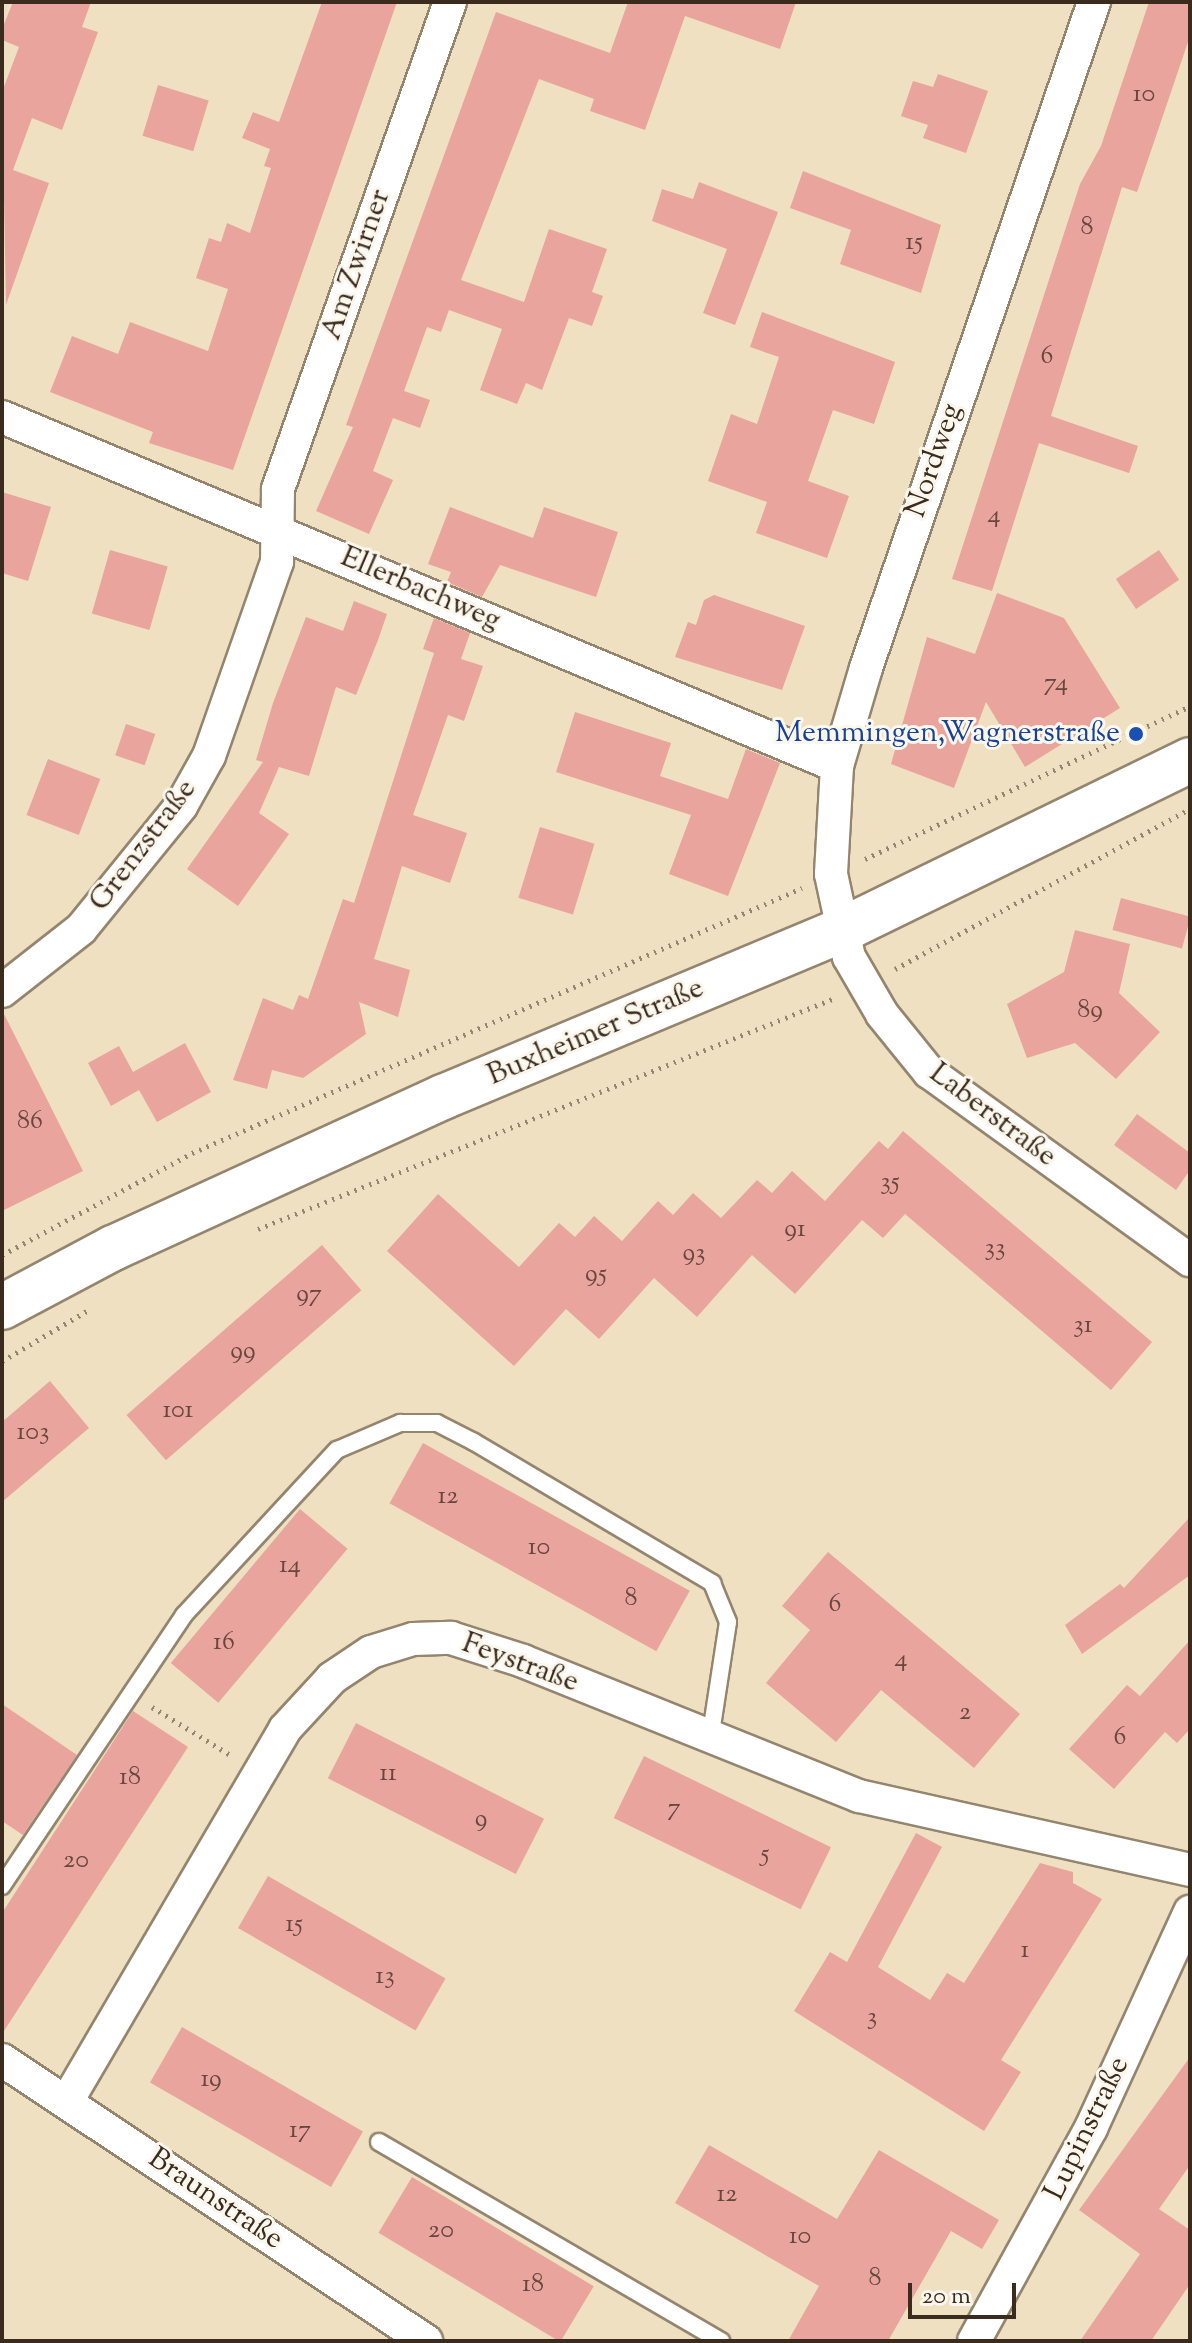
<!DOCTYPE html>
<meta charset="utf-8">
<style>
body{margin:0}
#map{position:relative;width:1192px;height:2343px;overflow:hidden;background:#eee0c0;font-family:"Sorts Mill Goudy",serif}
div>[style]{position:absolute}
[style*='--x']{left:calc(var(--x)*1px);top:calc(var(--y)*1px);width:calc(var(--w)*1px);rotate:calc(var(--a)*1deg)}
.building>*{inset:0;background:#e9a49e;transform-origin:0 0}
.path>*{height:5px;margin-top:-2.5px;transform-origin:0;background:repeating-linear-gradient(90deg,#94856f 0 2px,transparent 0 8px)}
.roads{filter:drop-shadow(2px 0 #94856f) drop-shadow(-2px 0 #94856f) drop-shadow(0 2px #94856f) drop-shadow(0 -2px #94856f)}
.lane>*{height:16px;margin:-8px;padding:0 8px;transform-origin:8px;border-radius:8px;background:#fff}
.street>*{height:32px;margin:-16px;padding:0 16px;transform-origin:16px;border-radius:16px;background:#fff}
.secondary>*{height:44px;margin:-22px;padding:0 22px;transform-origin:22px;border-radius:22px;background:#fff}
.dots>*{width:22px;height:22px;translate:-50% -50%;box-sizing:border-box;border:4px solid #fbf7ec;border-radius:50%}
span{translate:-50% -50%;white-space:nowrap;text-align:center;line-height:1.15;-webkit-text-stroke:6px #fbf7ec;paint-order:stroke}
.number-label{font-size:26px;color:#66483e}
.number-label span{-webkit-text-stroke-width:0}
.street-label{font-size:30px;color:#3b2a1e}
.transit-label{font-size:30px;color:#164399}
.right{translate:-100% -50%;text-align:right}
.frame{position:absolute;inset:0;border:4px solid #3b2a1e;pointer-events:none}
.scale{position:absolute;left:908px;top:2283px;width:108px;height:36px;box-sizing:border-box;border:4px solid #3b2a1e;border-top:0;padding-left:10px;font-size:24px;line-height:28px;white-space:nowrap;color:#3b2a1e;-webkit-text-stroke:6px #fbf7ec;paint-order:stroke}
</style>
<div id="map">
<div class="building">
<i style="clip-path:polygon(13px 2px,91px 2px,82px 27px,98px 32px,62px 130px,32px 118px,13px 170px,49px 183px,6px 305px,2px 92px,19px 47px,2px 40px,2px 29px)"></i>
<i style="clip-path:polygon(322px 2px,397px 2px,233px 470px,149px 443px,153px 432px,50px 392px,72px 336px,118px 354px,130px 322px,208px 351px,228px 289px,196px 278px,209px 238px,221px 242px,227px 223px,250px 233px,271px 168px,264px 166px,270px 149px,242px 138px,253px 112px,279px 122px)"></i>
<i style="clip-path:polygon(628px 2px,796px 2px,780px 49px,685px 16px,645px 130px,590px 111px,594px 99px,539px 79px,461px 280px,524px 302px,549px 229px,607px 249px,592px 292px,603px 296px,592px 326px,569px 318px,542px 390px,526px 383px,517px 404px,480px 390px,502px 329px,449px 310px,441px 332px,427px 327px,404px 391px,430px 400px,420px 428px,393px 418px,373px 471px,393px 480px,369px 534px,316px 511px,353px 427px,346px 425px,496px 12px,610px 53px)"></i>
<i style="clip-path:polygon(1149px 2px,1190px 2px,1190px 36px,1137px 192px,1122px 187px,1051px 416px,1138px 446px,1129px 473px,1039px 443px,992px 591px,952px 579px,1080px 184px,1101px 146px)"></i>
<i style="clip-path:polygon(938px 74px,988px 91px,966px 153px,923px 138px,928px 125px,901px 116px,913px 81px,933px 87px)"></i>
<i style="left:158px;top:85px;width:53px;height:53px;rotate:17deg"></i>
<i style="clip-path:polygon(803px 171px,941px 225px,921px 293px,840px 264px,851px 230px,790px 208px)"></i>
<i style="clip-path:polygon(699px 182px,778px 212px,735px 325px,703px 313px,727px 249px,652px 221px,662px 189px,693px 199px)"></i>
<i style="clip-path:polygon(762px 312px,895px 362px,874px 424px,833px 410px,808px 481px,849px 496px,827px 558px,756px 533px,767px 502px,708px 481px,731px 414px,757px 424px,779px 357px,750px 347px)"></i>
<i style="clip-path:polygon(2px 492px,51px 507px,28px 581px,2px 573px)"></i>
<i style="clip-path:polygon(450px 507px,533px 538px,544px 507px,618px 532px,596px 597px,500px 565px,482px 597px,447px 582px,451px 572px,428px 564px)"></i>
<i style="left:110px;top:550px;width:60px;height:66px;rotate:16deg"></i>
<i style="left:1159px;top:550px;width:36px;height:52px;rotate:56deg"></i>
<i style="clip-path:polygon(997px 593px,1064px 618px,1120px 708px,1025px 767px,986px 702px,954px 788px,891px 764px,927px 637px,975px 654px)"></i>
<i style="clip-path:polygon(714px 595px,805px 626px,782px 690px,675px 657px,688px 622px,696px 625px,704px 600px)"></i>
<i style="clip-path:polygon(354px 601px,387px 614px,378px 640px,356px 695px,336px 687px,309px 776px,279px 767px,259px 813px,289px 834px,238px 906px,187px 869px,263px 762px,256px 760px,273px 703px,306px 617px,343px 631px)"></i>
<i style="clip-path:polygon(434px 618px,470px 633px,461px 659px,483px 666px,464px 721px,448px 715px,413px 815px,467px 833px,450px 883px,402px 866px,374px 959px,410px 970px,398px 1017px,359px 1002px,366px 1034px,303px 1078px,272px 1070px,267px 1089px,233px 1080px,263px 998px,293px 1010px,299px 995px,308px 999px,343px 899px,354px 903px,434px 653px,423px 649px)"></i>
<i style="clip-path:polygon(575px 712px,671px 743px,660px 776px,728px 799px,746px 749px,780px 763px,728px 896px,669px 874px,691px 815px,556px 772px)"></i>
<i style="left:126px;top:724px;width:31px;height:33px;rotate:19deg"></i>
<i style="left:48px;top:759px;width:56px;height:60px;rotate:21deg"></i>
<i style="left:540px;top:827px;width:57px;height:74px;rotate:17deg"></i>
<i style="left:1121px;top:898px;width:72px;height:33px;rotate:15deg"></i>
<i style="clip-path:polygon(1075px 930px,1130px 944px,1119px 993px,1160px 1032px,1116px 1079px,1075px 1043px,1027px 1058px,1007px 1004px,1064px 972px)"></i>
<i style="clip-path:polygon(2px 1010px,83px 1171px,2px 1211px)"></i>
<i style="clip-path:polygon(185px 1043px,211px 1092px,157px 1122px,139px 1090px,111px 1106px,88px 1063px,119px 1046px,133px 1072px)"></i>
<i style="clip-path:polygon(1137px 1114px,1190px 1153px,1190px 1170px,1176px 1190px,1114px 1145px)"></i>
<i style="clip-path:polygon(903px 1131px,1152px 1342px,1111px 1390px,905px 1214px,883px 1238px,862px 1220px,795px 1294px,752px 1255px,697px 1317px,654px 1278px,599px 1339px,566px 1309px,514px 1366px,387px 1251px,438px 1194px,519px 1267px,559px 1223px,575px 1237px,594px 1216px,622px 1241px,658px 1201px,673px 1215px,693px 1193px,721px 1218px,757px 1180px,772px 1193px,792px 1171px,825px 1201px,879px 1141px,888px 1149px)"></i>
<i style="left:322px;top:1245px;width:60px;height:259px;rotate:49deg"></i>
<i style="clip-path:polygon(50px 1381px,89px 1428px,2px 1502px,2px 1422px)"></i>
<i style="left:423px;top:1443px;width:305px;height:69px;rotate:29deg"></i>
<i style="left:300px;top:1509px;width:62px;height:201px;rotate:40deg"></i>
<i style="clip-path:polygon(1190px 1517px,1190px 1575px,1082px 1654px,1065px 1625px,1120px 1584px,1124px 1588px)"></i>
<i style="clip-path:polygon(828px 1552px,1020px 1714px,974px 1768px,881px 1690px,836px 1742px,766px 1683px,810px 1630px,782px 1606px)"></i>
<i style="clip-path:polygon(1190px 1640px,1190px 1729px,1177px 1743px,1165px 1732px,1114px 1789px,1069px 1749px,1127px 1685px,1140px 1696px)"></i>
<i style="clip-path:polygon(2px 1704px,77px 1755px,23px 1835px,2px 1821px)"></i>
<i style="clip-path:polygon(133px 1711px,188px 1747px,2px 2034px,2px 1913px)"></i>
<i style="left:356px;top:1723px;width:211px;height:62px;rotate:27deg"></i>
<i style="left:644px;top:1756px;width:208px;height:69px;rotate:26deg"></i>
<i style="clip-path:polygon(916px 1833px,942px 1847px,878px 1967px,930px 2000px,947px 1973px,964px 1983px,1040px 1863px,1073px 1872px,1073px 1883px,1102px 1899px,1001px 2060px,1021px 2072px,984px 2131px,794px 2011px,830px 1952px,847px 1962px)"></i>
<i style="left:268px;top:1876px;width:205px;height:60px;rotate:30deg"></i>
<i style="left:182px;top:2027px;width:209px;height:64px;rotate:30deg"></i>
<i style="clip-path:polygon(1190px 2057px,1190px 2165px,1159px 2209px,1190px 2230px,1190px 2284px,1151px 2341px,1080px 2341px,1140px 2254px,1079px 2210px)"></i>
<i style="clip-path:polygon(709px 2145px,837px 2219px,879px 2150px,999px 2220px,982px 2249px,951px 2231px,888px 2341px,788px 2341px,819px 2286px,675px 2203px)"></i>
<i style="left:412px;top:2177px;width:212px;height:65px;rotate:31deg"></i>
</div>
<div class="path">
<i style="--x:865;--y:859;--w:359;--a:-25.2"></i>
<i style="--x:895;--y:969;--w:336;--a:-28.5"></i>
<i style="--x:258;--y:1229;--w:622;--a:-21.82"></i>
<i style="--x:2;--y:1255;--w:216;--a:-28.2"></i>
<i style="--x:192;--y:1153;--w:665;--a:-23.48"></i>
<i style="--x:2;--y:1361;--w:99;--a:-30.5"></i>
<i style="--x:152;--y:1707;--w:94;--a:31.5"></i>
</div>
<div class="roads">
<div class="lane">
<i style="--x:2;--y:1886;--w:326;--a:-56.1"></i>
<i style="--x:184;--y:1615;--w:225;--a:-47.2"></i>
<i style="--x:337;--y:1450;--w:69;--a:-23.2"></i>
<i style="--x:400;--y:1423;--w:37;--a:0"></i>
<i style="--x:437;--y:1423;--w:42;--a:27.2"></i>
<i style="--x:474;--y:1442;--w:277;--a:30.6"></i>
<i style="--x:712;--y:1583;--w:42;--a:67.7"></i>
<i style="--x:728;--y:1622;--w:118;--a:98.7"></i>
<i style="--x:379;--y:2142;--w:396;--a:30.2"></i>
</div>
<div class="street">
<i style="--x:1094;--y:2;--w:704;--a:108.9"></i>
<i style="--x:866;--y:668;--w:102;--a:106.5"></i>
<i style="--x:837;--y:766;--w:108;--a:93.2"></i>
<i style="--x:831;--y:874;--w:85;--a:77.8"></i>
<i style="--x:849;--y:957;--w:66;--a:59.9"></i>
<i style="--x:882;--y:1014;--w:75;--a:51"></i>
<i style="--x:929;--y:1072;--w:322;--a:35.8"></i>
<i style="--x:2;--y:417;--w:905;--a:22.68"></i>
<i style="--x:2;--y:991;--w:100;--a:-38.1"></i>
<i style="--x:81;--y:929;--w:159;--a:-50.9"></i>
<i style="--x:181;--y:806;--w:57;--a:-60.8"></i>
<i style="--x:209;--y:756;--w:206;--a:-70.7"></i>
<i style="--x:277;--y:562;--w:73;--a:-89.2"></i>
<i style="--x:278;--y:489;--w:516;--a:-70.55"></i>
<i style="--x:2;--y:2060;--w:509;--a:33.53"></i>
<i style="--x:67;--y:2101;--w:431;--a:-59.6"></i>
<i style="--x:285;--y:1729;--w:69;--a:-47.3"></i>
<i style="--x:332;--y:1678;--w:47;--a:-33.7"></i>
<i style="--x:371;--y:1652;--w:44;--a:-17.2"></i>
<i style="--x:413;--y:1639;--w:38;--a:-2"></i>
<i style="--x:451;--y:1638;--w:76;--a:17.7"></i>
<i style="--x:523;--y:1661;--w:362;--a:21.9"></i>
<i style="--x:859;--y:1796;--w:339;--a:12.6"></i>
<i style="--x:974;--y:2341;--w:243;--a:-61.2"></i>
<i style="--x:1091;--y:2128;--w:238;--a:-65.4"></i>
</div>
<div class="secondary">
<i style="--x:2;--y:1307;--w:126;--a:-28"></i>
<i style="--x:113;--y:1248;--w:363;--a:-24.6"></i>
<i style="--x:443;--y:1097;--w:430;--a:-22.7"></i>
<i style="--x:840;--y:931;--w:390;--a:-26"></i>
</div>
</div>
<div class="dots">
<i style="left:1136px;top:734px;background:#1a4fb4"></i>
</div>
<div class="number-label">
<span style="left:1144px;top:95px">10</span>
<span style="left:1087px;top:228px">8</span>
<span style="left:914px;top:243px">15</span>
<span style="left:1047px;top:357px">6</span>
<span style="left:994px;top:516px">4</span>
<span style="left:1056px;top:684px">74</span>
<span style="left:1090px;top:1011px">89</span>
<span style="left:30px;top:1122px">86</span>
<span style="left:890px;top:1183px">35</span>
<span style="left:795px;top:1230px">91</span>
<span style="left:995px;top:1249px">33</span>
<span style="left:694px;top:1254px">93</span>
<span style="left:596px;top:1275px">95</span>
<span style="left:309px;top:1295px">97</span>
<span style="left:1083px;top:1326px">31</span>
<span style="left:243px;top:1352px">99</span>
<span style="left:178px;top:1411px">101</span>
<span style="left:33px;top:1433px">103</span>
<span style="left:448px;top:1497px">12</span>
<span style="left:539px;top:1548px">10</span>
<span style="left:290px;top:1566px">14</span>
<span style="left:631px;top:1599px">8</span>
<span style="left:835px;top:1605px">6</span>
<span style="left:224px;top:1643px">16</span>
<span style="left:901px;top:1660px">4</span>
<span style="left:965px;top:1713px">2</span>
<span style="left:1120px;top:1738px">6</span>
<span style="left:388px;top:1774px">11</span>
<span style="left:130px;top:1778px">18</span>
<span style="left:674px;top:1809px">7</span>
<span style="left:481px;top:1820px">9</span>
<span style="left:765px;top:1855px">5</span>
<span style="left:76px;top:1861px">20</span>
<span style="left:294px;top:1925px">15</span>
<span style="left:1025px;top:1951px">1</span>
<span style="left:385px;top:1977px">13</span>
<span style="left:872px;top:2018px">3</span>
<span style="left:211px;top:2080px">19</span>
<span style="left:300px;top:2131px">17</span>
<span style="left:727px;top:2195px">12</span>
<span style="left:441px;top:2231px">20</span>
<span style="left:800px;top:2237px">10</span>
<span style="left:875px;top:2279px">8</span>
<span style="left:533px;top:2285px">18</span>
</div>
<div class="street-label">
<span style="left:357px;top:265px;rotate:-71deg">Am Zwirner</span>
<span style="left:935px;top:461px;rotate:-71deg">Nordweg</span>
<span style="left:420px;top:590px;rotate:23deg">Ellerbachweg</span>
<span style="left:144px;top:846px;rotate:-53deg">Grenzstraße</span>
<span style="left:596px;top:1033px;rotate:-23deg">Buxheimer Straße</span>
<span style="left:992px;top:1116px;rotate:37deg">Laberstraße</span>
<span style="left:520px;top:1664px;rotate:20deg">Feystraße</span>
<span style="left:1088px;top:2129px;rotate:-64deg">Lupinstraße</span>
<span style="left:215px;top:2200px;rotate:34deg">Braunstraße</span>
</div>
<div class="transit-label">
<span class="right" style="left:1120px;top:734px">Memmingen,Wagnerstraße</span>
</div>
<div class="frame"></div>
<div class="scale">20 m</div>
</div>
